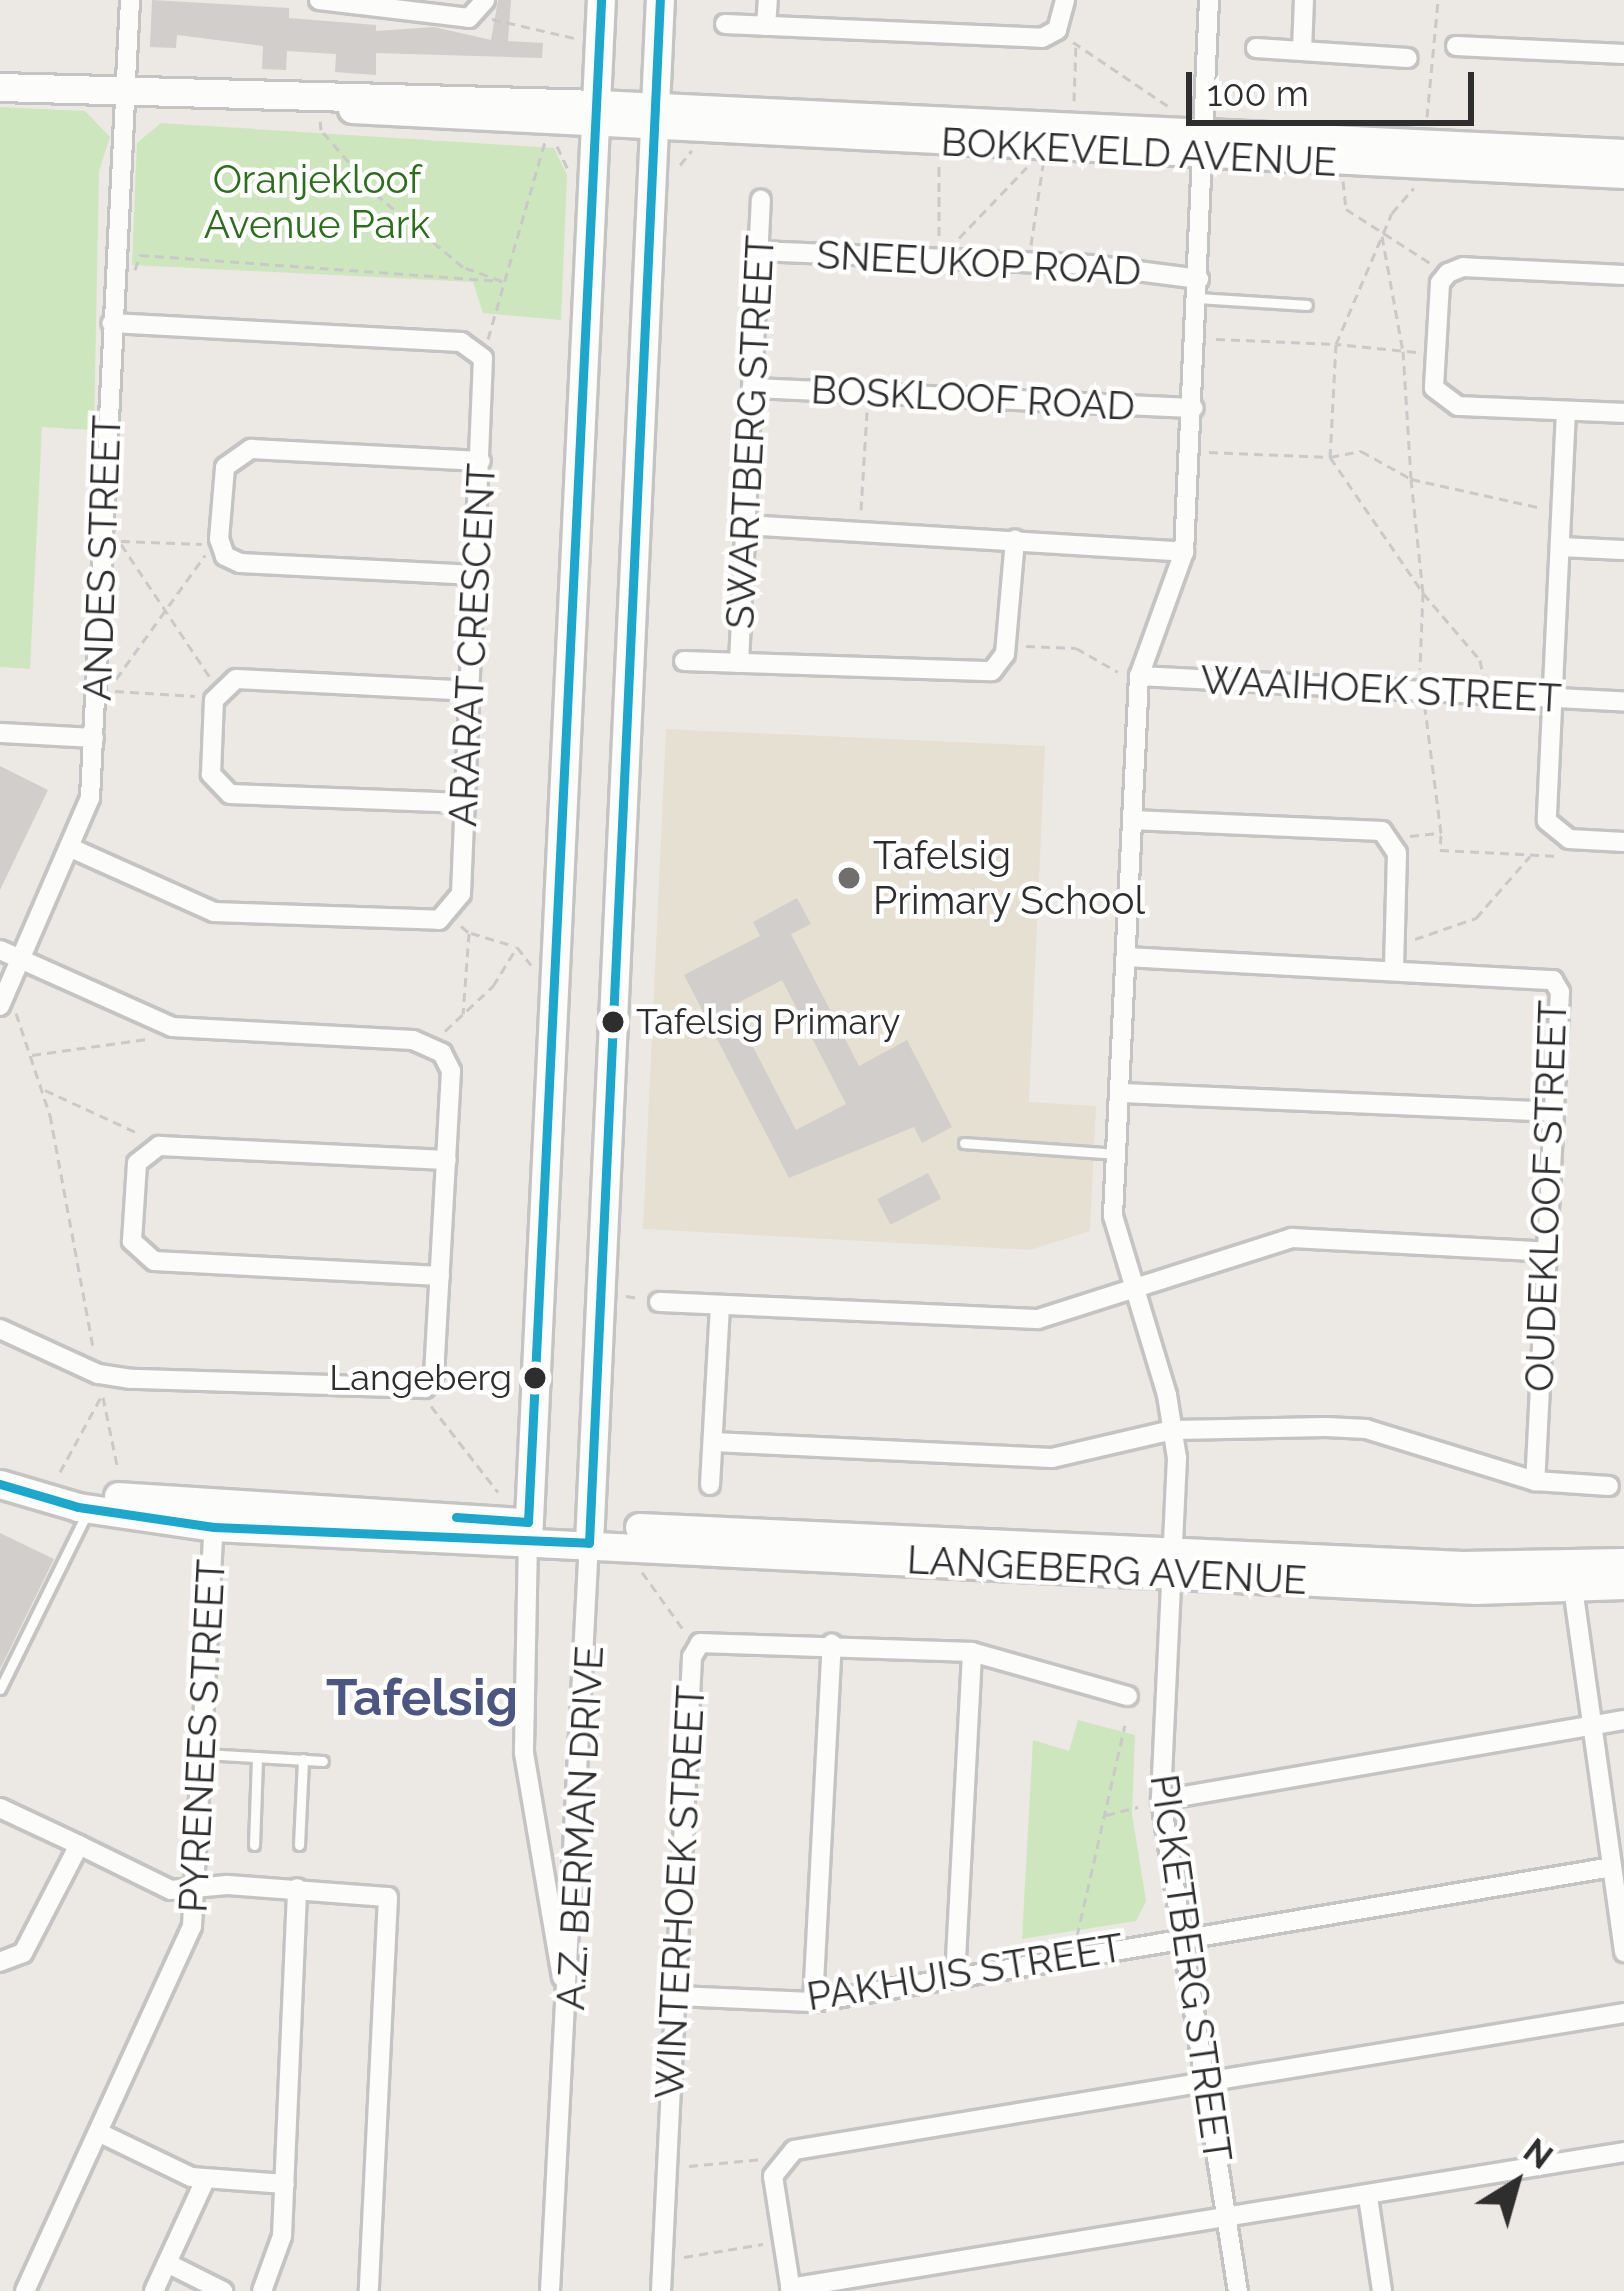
<!DOCTYPE html>
<style>
body{margin:0}
#map{position:relative;width:1624px;height:2291px;overflow:hidden;background:#ece8e4;font-family:Raleway,sans-serif}
div>[style]{position:absolute}
[style*='--x']{left:calc(var(--x)*1px);top:calc(var(--y)*1px);width:calc(var(--w)*1px);rotate:calc(var(--a)*1deg)}
.education>*{inset:0;background:#e6e0d3}
.green>*{inset:0;background:#cee6be}
.building>*{inset:0;background:#d1cecb;transform-origin:0 0}
.path>*{height:3px;margin-top:-1.5px;transform-origin:0;background:repeating-linear-gradient(90deg,#c9c9c8 0 9px,transparent 0 15px)}
.roads{filter:drop-shadow(3px 0 #c5c4c5) drop-shadow(-3px 0 #c5c4c5) drop-shadow(0 3px #c5c4c5) drop-shadow(0 -3px #c5c4c5)}
.lane>*{height:9px;margin:-4.5px;padding:0 4.5px;transform-origin:4.5px;border-radius:4.5px;background:#fcfcfb}
.street>*{height:18px;margin:-9px;padding:0 9px;transform-origin:9px;border-radius:9px;background:#fcfcfb}
.secondary>*{height:27px;margin:-13.5px;padding:0 13.5px;transform-origin:13.5px;border-radius:13.5px;background:#fcfcfb}
.bus-1>*{height:9px;margin:-4.5px;padding:0 4.5px;transform-origin:4.5px;border-radius:4.5px;background:#1ca7cc}
.dots>*{width:33px;height:33px;translate:-50% -50%;box-sizing:border-box;border:6px solid #fff;border-radius:50%}
span{translate:-50% -50%;white-space:nowrap;text-align:center;line-height:1.15;-webkit-text-stroke:9px #fff;paint-order:stroke}
.bus-label{font-size:36px;color:#2e2e2e}
.left{translate:0 -50%;text-align:left}
.right{translate:-100% -50%;text-align:right}
.street-label{font-size:39px;color:#2e2e2e}
.park-label{font-size:39px;color:#2c6e1b}
.poi-label{font-size:39px;color:#2e2e2e}
.district-label{font-size:51px;color:#4d5680;font-weight:700}
.north{position:absolute;left:1456px;top:2123px;width:120px;height:120px;-webkit-text-stroke:9px #fff;paint-order:stroke;rotate:37deg;font-size:33px;font-weight:700;line-height:48px;text-align:center;color:#2e2e2e}
.north::after{content:'';display:block;margin:auto;width:42px;height:54px;background:#2e2e2e;clip-path:polygon(50% 0,100% 100%,50% 72%,0 100%)}
.scale{position:absolute;left:1186px;top:72px;width:288px;height:54px;box-sizing:border-box;border:6px solid #2e2e2e;border-top:0;padding-left:15px;font-size:36px;line-height:42px;white-space:nowrap;color:#2e2e2e;-webkit-text-stroke:9px #fff;paint-order:stroke}
</style>
<div id="map">
<div class="education">
<i style="clip-path:polygon(666px 729px,1045px 746px,1029px 1102px,1096px 1106px,1090px 1231px,1030px 1250px,643px 1229px)"></i>
</div>
<div class="green">
<i style="clip-path:polygon(0 107px,85px 111px,110px 137px,99px 171px,94px 430px,42px 427px,30px 669px,0 667px)"></i>
<i style="clip-path:polygon(161px 123px,554px 148px,567px 175px,561px 320px,483px 313px,473px 282px,132px 265px,137px 143px)"></i>
<i style="clip-path:polygon(1078px 1720px,1135px 1735px,1132px 1814px,1146px 1901px,1136px 1921px,1022px 1939px,1033px 1740px,1069px 1751px)"></i>
</div>
<div class="building">
<i style="clip-path:polygon(152px 0,289px 8px,289px 18px,376px 25px,376px 31px,434px 27px,491px 40px,498px 0,511px 0,508px 41px,543px 43px,542px 58px,376px 53px,376px 75px,335px 72px,336px 54px,287px 51px,286px 70px,262px 69px,263px 46px,177px 35px,176px 48px,150px 47px)"></i>
<i style="clip-path:polygon(0 766px,48px 790px,0 890px)"></i>
<i style="clip-path:polygon(evenodd,797px 898px,811px 924px,791px 934px,859px 1066px,907px 1040px,952px 1127px,922px 1143px,914px 1127px,789px 1178px,684px 975px,760px 936px,753px 922px,797px 898px,782px 980px,846px 1104px,796px 1130px,732px 1006px,782px 980px)"></i>
<i style="left:928px;top:1173px;width:29px;height:57px;rotate:63deg"></i>
<i style="clip-path:polygon(0 1533px,54px 1559px,0 1669px)"></i>
</div>
<div class="path">
<i style="--x:492;--y:19;--w:84;--a:13"></i>
<i style="--x:1073;--y:42;--w:115;--a:34"></i>
<i style="--x:1074;--y:101;--w:57;--a:-88"></i>
<i style="--x:1427;--y:117;--w:118;--a:-84.6"></i>
<i style="--x:557;--y:146;--w:26;--a:65"></i>
<i style="--x:680;--y:165;--w:19;--a:-51"></i>
<i style="--x:1343;--y:181;--w:28;--a:84"></i>
<i style="--x:1346;--y:209;--w:100;--a:32.7"></i>
<i style="--x:939;--y:236;--w:74;--a:-90"></i>
<i style="--x:1382;--y:236;--w:117;--a:79.7"></i>
<i style="--x:1403;--y:351;--w:128;--a:86.4"></i>
<i style="--x:1411;--y:479;--w:134;--a:12.5"></i>
<i style="--x:959;--y:238;--w:98;--a:-46.2"></i>
<i style="--x:1031;--y:245;--w:81;--a:-81.5"></i>
<i style="--x:135;--y:270;--w:16;--a:-72"></i>
<i style="--x:140;--y:255;--w:363;--a:4.1"></i>
<i style="--x:502;--y:281;--w:41;--a:-160.3"></i>
<i style="--x:463;--y:267;--w:111;--a:-140.1"></i>
<i style="--x:378;--y:196;--w:87;--a:-130.8"></i>
<i style="--x:321;--y:130;--w:12;--a:-95"></i>
<i style="--x:488;--y:339;--w:206;--a:-73.9"></i>
<i style="--x:1216;--y:339;--w:120;--a:2.4"></i>
<i style="--x:1336;--y:344;--w:142;--a:-66.9"></i>
<i style="--x:1392;--y:213;--w:33;--a:-49"></i>
<i style="--x:1416;--y:352;--w:80;--a:-174.3"></i>
<i style="--x:1336;--y:344;--w:113;--a:93"></i>
<i style="--x:1330;--y:457;--w:32;--a:-11"></i>
<i style="--x:1361;--y:451;--w:57;--a:29.2"></i>
<i style="--x:1411;--y:479;--w:115;--a:84"></i>
<i style="--x:1423;--y:593;--w:88;--a:49.6"></i>
<i style="--x:1480;--y:660;--w:16;--a:79"></i>
<i style="--x:1209;--y:452;--w:121;--a:2.4"></i>
<i style="--x:1330;--y:457;--w:165;--a:55.6"></i>
<i style="--x:1423;--y:593;--w:76;--a:92.3"></i>
<i style="--x:861;--y:510;--w:98;--a:-86.5"></i>
<i style="--x:121;--y:541;--w:81;--a:2.1"></i>
<i style="--x:121;--y:544;--w:159;--a:56.3"></i>
<i style="--x:1026;--y:646;--w:50;--a:2.3"></i>
<i style="--x:1076;--y:648;--w:48;--a:29.7"></i>
<i style="--x:116;--y:679;--w:153;--a:-54.3"></i>
<i style="--x:115;--y:691;--w:80;--a:3.6"></i>
<i style="--x:1441;--y:835;--w:15;--a:94"></i>
<i style="--x:1440;--y:850;--w:118;--a:2.9"></i>
<i style="--x:1410;--y:836;--w:31;--a:-6"></i>
<i style="--x:1441;--y:833;--w:126;--a:-97.3"></i>
<i style="--x:461;--y:926;--w:11;--a:41"></i>
<i style="--x:469;--y:933;--w:81;--a:94.2"></i>
<i style="--x:471;--y:933;--w:45;--a:16.8"></i>
<i style="--x:1415;--y:939;--w:65;--a:-19"></i>
<i style="--x:1476;--y:918;--w:82;--a:-48.9"></i>
<i style="--x:16;--y:1013;--w:108;--a:71.6"></i>
<i style="--x:50;--y:1115;--w:237;--a:79.5"></i>
<i style="--x:445;--y:1031;--w:66;--a:-43.2"></i>
<i style="--x:493;--y:986;--w:46;--a:-58.4"></i>
<i style="--x:517;--y:947;--w:23;--a:52"></i>
<i style="--x:32;--y:1055;--w:116;--a:-7.9"></i>
<i style="--x:45;--y:1090;--w:105;--a:24.9"></i>
<i style="--x:626;--y:1296;--w:13;--a:9"></i>
<i style="--x:103;--y:1397;--w:75;--a:78.4"></i>
<i style="--x:431;--y:1406;--w:109;--a:52.1"></i>
<i style="--x:60;--y:1472;--w:88;--a:-61.4"></i>
<i style="--x:642;--y:1572;--w:74;--a:54.4"></i>
<i style="--x:1106;--y:1815;--w:33;--a:-14"></i>
<i style="--x:1077;--y:1936;--w:216;--a:-77.2"></i>
<i style="--x:689;--y:2166;--w:74;--a:-5.4"></i>
<i style="--x:684;--y:2257;--w:80;--a:-9.3"></i>
</div>
<div class="roads">
<div class="lane">
<i style="--x:1198;--y:298;--w:109;--a:3.7"></i>
<i style="--x:964;--y:1143;--w:153;--a:4.1"></i>
<i style="--x:0;--y:1689;--w:199;--a:-63.7"></i>
<i style="--x:204;--y:1754;--w:119;--a:3.4"></i>
<i style="--x:254;--y:1845;--w:88;--a:-88"></i>
<i style="--x:299;--y:1845;--w:86;--a:-87.3"></i>
</div>
<div class="street">
<i style="--x:319;--y:0;--w:151;--a:6.8"></i>
<i style="--x:469;--y:18;--w:24;--a:-48"></i>
<i style="--x:1209;--y:0;--w:553;--a:92.59"></i>
<i style="--x:1184;--y:552;--w:132;--a:109.9"></i>
<i style="--x:1139;--y:676;--w:541;--a:92.76"></i>
<i style="--x:1113;--y:1216;--w:187;--a:73.2"></i>
<i style="--x:1167;--y:1395;--w:64;--a:81"></i>
<i style="--x:1177;--y:1458;--w:342;--a:92.7"></i>
<i style="--x:1161;--y:1800;--w:497;--a:81.1"></i>
<i style="--x:725;--y:24;--w:317;--a:2.5"></i>
<i style="--x:1042;--y:38;--w:17;--a:-28"></i>
<i style="--x:1057;--y:30;--w:31;--a:-75"></i>
<i style="--x:766;--y:26;--w:26;--a:-86"></i>
<i style="--x:1456;--y:46;--w:168;--a:2.7"></i>
<i style="--x:1256;--y:48;--w:152;--a:3.8"></i>
<i style="--x:1302;--y:51;--w:51;--a:-87.8"></i>
<i style="--x:758;--y:251;--w:333;--a:2.4"></i>
<i style="--x:1091;--y:265;--w:109;--a:7.4"></i>
<i style="--x:1624;--y:275;--w:161;--a:-177.2"></i>
<i style="--x:1463;--y:267;--w:16;--a:158"></i>
<i style="--x:1448;--y:273;--w:13;--a:129"></i>
<i style="--x:1440;--y:283;--w:105;--a:93.3"></i>
<i style="--x:1434;--y:388;--w:30;--a:37"></i>
<i style="--x:1458;--y:406;--w:166;--a:2.4"></i>
<i style="--x:752;--y:388;--w:442;--a:2.6"></i>
<i style="--x:1566;--y:411;--w:410;--a:92.7"></i>
<i style="--x:1547;--y:821;--w:28;--a:39"></i>
<i style="--x:1569;--y:839;--w:55;--a:3.1"></i>
<i style="--x:746;--y:525;--w:439;--a:3.5"></i>
<i style="--x:1560;--y:547;--w:64;--a:2.7"></i>
<i style="--x:475;--y:575;--w:235;--a:-177.1"></i>
<i style="--x:240;--y:563;--w:17;--a:-155"></i>
<i style="--x:225;--y:556;--w:18;--a:-109"></i>
<i style="--x:219;--y:539;--w:72;--a:-85.2"></i>
<i style="--x:225;--y:467;--w:32;--a:-35"></i>
<i style="--x:251;--y:449;--w:230;--a:3"></i>
<i style="--x:684;--y:661;--w:308;--a:1.9"></i>
<i style="--x:992;--y:671;--w:21;--a:-53"></i>
<i style="--x:1005;--y:654;--w:115;--a:-85"></i>
<i style="--x:739;--y:663;--w:464;--a:-87.3"></i>
<i style="--x:1139;--y:676;--w:486;--a:3"></i>
<i style="--x:0;--y:733;--w:94;--a:3"></i>
<i style="--x:464;--y:803;--w:234;--a:-177.8"></i>
<i style="--x:230;--y:794;--w:28;--a:-134"></i>
<i style="--x:211;--y:774;--w:74;--a:-87.7"></i>
<i style="--x:214;--y:700;--w:30;--a:-44"></i>
<i style="--x:236;--y:679;--w:234;--a:2.9"></i>
<i style="--x:1132;--y:820;--w:250;--a:2.5"></i>
<i style="--x:1382;--y:831;--w:27;--a:56"></i>
<i style="--x:1397;--y:853;--w:114;--a:91.5"></i>
<i style="--x:73;--y:849;--w:154;--a:24.1"></i>
<i style="--x:214;--y:912;--w:225;--a:2"></i>
<i style="--x:439;--y:920;--w:34;--a:-50"></i>
<i style="--x:461;--y:894;--w:536;--a:-87.65"></i>
<i style="--x:483;--y:358;--w:27;--a:-144"></i>
<i style="--x:461;--y:342;--w:350;--a:-176.9"></i>
<i style="--x:0;--y:950;--w:188;--a:24.1"></i>
<i style="--x:172;--y:1027;--w:241;--a:3.1"></i>
<i style="--x:413;--y:1040;--w:32;--a:24"></i>
<i style="--x:442;--y:1053;--w:20;--a:63"></i>
<i style="--x:451;--y:1071;--w:303;--a:93.2"></i>
<i style="--x:434;--y:1374;--w:17;--a:123"></i>
<i style="--x:425;--y:1388;--w:294;--a:-178.2"></i>
<i style="--x:131;--y:1379;--w:33;--a:-171"></i>
<i style="--x:98;--y:1374;--w:108;--a:-155.3"></i>
<i style="--x:1126;--y:957;--w:428;--a:3.1"></i>
<i style="--x:1553;--y:980;--w:14;--a:60"></i>
<i style="--x:1560;--y:992;--w:490;--a:92.9"></i>
<i style="--x:0;--y:1006;--w:227;--a:-66.6"></i>
<i style="--x:90;--y:798;--w:799;--a:-87.13"></i>
<i style="--x:1120;--y:1093;--w:434;--a:2.5"></i>
<i style="--x:440;--y:1276;--w:286;--a:-177"></i>
<i style="--x:154;--y:1261;--w:30;--a:-138"></i>
<i style="--x:132;--y:1241;--w:78;--a:-86.3"></i>
<i style="--x:137;--y:1163;--w:28;--a:-38"></i>
<i style="--x:159;--y:1146;--w:288;--a:2.8"></i>
<i style="--x:659;--y:1302;--w:379;--a:2.6"></i>
<i style="--x:1038;--y:1319;--w:267;--a:-17.7"></i>
<i style="--x:1292;--y:1238;--w:256;--a:3.1"></i>
<i style="--x:713;--y:1442;--w:339;--a:2.7"></i>
<i style="--x:1052;--y:1458;--w:123;--a:-13.1"></i>
<i style="--x:1172;--y:1430;--w:154;--a:-1.1"></i>
<i style="--x:1326;--y:1427;--w:40;--a:2.9"></i>
<i style="--x:1366;--y:1429;--w:177;--a:17.1"></i>
<i style="--x:1535;--y:1481;--w:74;--a:3.9"></i>
<i style="--x:710;--y:1485;--w:180;--a:-86.8"></i>
<i style="--x:528;--y:1540;--w:213;--a:91.1"></i>
<i style="--x:524;--y:1753;--w:227;--a:80.4"></i>
<i style="--x:1572;--y:1581;--w:375;--a:82"></i>
<i style="--x:1161;--y:1800;--w:470;--a:-9.8"></i>
<i style="--x:0;--y:1808;--w:87;--a:25.1"></i>
<i style="--x:79;--y:1845;--w:122;--a:117.4"></i>
<i style="--x:23;--y:1953;--w:25;--a:159"></i>
<i style="--x:79;--y:1845;--w:102;--a:26.1"></i>
<i style="--x:171;--y:1890;--w:56;--a:-5.1"></i>
<i style="--x:227;--y:1885;--w:161;--a:4.3"></i>
<i style="--x:388;--y:1897;--w:394;--a:92.8"></i>
<i style="--x:955;--y:1978;--w:326;--a:-87"></i>
<i style="--x:675;--y:1996;--w:138;--a:2.5"></i>
<i style="--x:813;--y:2002;--w:810;--a:-9.59"></i>
<i style="--x:813;--y:2002;--w:359;--a:-87"></i>
<i style="--x:100;--y:2133;--w:101;--a:25.8"></i>
<i style="--x:191;--y:2177;--w:94;--a:4.3"></i>
<i style="--x:1368;--y:2197;--w:95;--a:81.5"></i>
<i style="--x:167;--y:2263;--w:63;--a:26.6"></i>
<i style="--x:790;--y:2288;--w:845;--a:-9.26"></i>
<i style="--x:25;--y:2291;--w:401;--a:-65.4"></i>
<i style="--x:192;--y:1926;--w:412;--a:-86.9"></i>
<i style="--x:154;--y:2291;--w:122;--a:-65.3"></i>
<i style="--x:262;--y:2291;--w:59;--a:-70"></i>
<i style="--x:282;--y:2236;--w:348;--a:-87.5"></i>
<i style="--x:550;--y:2291;--w:749;--a:-87.02"></i>
<i style="--x:661;--y:2291;--w:635;--a:-87.2"></i>
<i style="--x:692;--y:1657;--w:16;--a:-60"></i>
<i style="--x:700;--y:1643;--w:272;--a:1.9"></i>
<i style="--x:972;--y:1652;--w:162;--a:15.8"></i>
<i style="--x:791;--y:2291;--w:116;--a:-98.9"></i>
<i style="--x:773;--y:2176;--w:33;--a:-51"></i>
<i style="--x:794;--y:2150;--w:841;--a:-9.37"></i>
</div>
<div class="secondary">
<i style="--x:0;--y:87;--w:598;--a:1.63"></i>
<i style="--x:598;--y:104;--w:1027;--a:2.73"></i>
<i style="--x:352;--y:109;--w:1274;--a:2.93"></i>
<i style="--x:0;--y:1484;--w:81;--a:16.4"></i>
<i style="--x:78;--y:1507;--w:137;--a:8.4"></i>
<i style="--x:214;--y:1527;--w:1264;--a:2.86"></i>
<i style="--x:1476;--y:1590;--w:148;--a:-1.9"></i>
<i style="--x:118;--y:1496;--w:406;--a:3.7"></i>
<i style="--x:639;--y:1527;--w:824;--a:2.64"></i>
<i style="--x:1462;--y:1565;--w:162;--a:-1.1"></i>
<i style="--x:528;--y:1540;--w:1542;--a:-87.29"></i>
<i style="--x:589;--y:1543;--w:1545;--a:-87.37"></i>
</div>
</div>
<div class="bus-1">
<i style="--x:0;--y:1484;--w:81;--a:16.4"></i>
<i style="--x:78;--y:1507;--w:137;--a:8.4"></i>
<i style="--x:214;--y:1527;--w:375;--a:2.4"></i>
<i style="--x:589;--y:1543;--w:1545;--a:-87.37"></i>
<i style="--x:456;--y:1517;--w:72;--a:4"></i>
<i style="--x:528;--y:1522;--w:1524;--a:-87.25"></i>
</div>
<div class="dots">
<i style="left:849px;top:878px;background:#706f6e"></i>
<i style="left:613px;top:1022px;background:#2e2e2e"></i>
<i style="left:535px;top:1378px;background:#2e2e2e"></i>
</div>
<div class="bus-label">
<span class="left" style="left:636px;top:1022px">Tafelsig Primary</span>
<span class="right" style="left:512px;top:1378px">Langeberg</span>
</div>
<div class="street-label">
<span style="left:1139px;top:152px;rotate:3deg">BOKKEVELD AVENUE</span>
<span style="left:979px;top:263px;rotate:3deg">SNEEUKOP ROAD</span>
<span style="left:973px;top:398px;rotate:3deg">BOSKLOOF ROAD</span>
<span style="left:750px;top:432px;rotate:-87deg">SWARTBERG STREET</span>
<span style="left:102px;top:558px;rotate:-88deg">ANDES STREET</span>
<span style="left:472px;top:645px;rotate:-87deg">ARARAT CRESCENT</span>
<span style="left:1381px;top:689px;rotate:3deg">WAAIHOEK STREET</span>
<span style="left:1546px;top:1196px;rotate:-88deg">OUDEKLOOF STREET</span>
<span style="left:1107px;top:1570px;rotate:3deg">LANGEBERG AVENUE</span>
<span style="left:202px;top:1736px;rotate:-87deg">PYRENEES STREET</span>
<span style="left:580px;top:1828px;rotate:-87deg">A.Z. BERMAN DRIVE</span>
<span style="left:680px;top:1892px;rotate:-87deg">WINTERHOEK STREET</span>
<span style="left:1191px;top:1968px;rotate:82deg">PICKETBERG STREET</span>
<span style="left:965px;top:1972px;rotate:-9deg">PAKHUIS STREET</span>
</div>
<div class="park-label">
<span style="left:317px;top:202px">Oranjekloof<br>Avenue Park</span>
</div>
<div class="poi-label">
<span class="left" style="left:873px;top:878px">Tafelsig<br>Primary School</span>
</div>
<div class="district-label">
<span style="left:422px;top:1697px">Tafelsig</span>
</div>
<div class="north">N</div>
<div class="scale">100 m</div>
</div>
